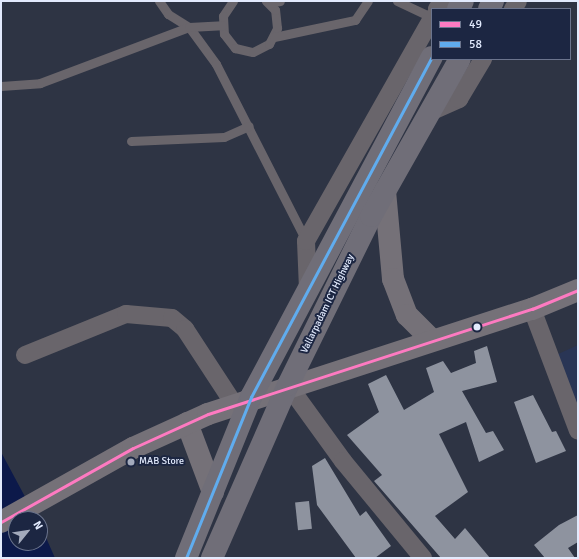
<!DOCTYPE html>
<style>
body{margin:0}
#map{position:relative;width:579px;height:559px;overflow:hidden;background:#2e3444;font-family:Signika,sans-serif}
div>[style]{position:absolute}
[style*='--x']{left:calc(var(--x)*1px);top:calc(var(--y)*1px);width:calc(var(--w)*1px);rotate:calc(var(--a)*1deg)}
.built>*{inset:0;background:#293555}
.water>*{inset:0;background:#0c194a}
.building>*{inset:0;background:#8e939f;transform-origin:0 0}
.service>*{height:9px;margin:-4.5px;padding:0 4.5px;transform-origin:4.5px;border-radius:4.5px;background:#69656b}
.minor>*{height:18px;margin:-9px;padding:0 9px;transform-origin:9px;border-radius:9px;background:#69656b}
.secondary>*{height:22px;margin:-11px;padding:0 11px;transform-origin:11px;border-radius:11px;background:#757178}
.trunk>*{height:22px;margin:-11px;padding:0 11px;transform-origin:11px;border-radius:11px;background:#706e78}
.bus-1>*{height:3px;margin:-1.5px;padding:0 1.5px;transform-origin:1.5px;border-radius:1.5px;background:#fe7ac1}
.bus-2>*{height:3px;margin:-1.5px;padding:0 1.5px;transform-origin:1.5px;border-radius:1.5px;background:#60acee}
.dots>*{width:11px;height:11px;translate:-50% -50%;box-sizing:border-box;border:2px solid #1c2642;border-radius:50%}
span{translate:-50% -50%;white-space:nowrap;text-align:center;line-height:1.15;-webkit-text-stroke:4px #1c2642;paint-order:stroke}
.street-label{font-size:10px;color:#e2eafd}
.poi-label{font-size:10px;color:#e2eafd}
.left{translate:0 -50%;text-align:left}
.frame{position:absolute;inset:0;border:2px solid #e2eafd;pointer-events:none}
.legend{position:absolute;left:431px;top:8px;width:140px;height:52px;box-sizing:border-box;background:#1c2642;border:1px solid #6b748d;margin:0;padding:5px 7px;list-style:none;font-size:12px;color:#e2eafd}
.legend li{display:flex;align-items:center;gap:8px;height:20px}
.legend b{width:20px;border:1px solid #6b748d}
.north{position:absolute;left:8px;top:511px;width:40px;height:40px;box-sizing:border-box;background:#1c2642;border:1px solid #6b748d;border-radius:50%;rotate:60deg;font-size:11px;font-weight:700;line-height:16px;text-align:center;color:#e2eafd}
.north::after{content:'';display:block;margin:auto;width:14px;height:18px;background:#a3aabc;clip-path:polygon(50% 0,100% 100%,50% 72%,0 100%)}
</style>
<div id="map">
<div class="built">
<i style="clip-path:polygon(578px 345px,578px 417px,556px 355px)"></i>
</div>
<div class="water">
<i style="clip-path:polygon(1px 452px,37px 519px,16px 519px,16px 543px,40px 543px,40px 524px,55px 558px,1px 558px)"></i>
</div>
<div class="building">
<i style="clip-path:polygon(487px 346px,497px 382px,462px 391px,486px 433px,493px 431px,504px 450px,479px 462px,466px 422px,439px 434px,468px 492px,435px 516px,455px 539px,465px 528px,490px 558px,441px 558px,374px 481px,382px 475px,347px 435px,379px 412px,368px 384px,386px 375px,404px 410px,434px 392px,426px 368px,443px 361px,451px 373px,476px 363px,474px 351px)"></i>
<i style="clip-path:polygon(533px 395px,552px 432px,556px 431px,566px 451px,536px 463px,514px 402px)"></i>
<i style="clip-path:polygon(325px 458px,360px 516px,366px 511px,391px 546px,375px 558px,356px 558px,317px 505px,312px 466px)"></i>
<i style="left:309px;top:501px;width:28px;height:14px;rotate:84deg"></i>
<i style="clip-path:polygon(578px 515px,578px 542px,568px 548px,575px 558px,545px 558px,534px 545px,559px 525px)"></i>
</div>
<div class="service">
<i style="--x:159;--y:1;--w:16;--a:55"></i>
<i style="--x:168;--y:14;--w:25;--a:32"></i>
<i style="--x:189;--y:27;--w:46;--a:53.9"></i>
<i style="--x:216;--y:64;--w:199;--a:63"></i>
<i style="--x:233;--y:1;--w:18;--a:124"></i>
<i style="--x:223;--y:16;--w:18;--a:87"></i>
<i style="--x:224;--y:34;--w:18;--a:52"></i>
<i style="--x:235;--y:48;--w:18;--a:13"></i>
<i style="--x:253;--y:52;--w:18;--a:-27"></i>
<i style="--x:269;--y:44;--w:18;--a:-63"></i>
<i style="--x:277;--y:28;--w:18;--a:-96"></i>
<i style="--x:275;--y:10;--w:13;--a:-135"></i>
<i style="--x:397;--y:1;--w:38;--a:25"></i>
<i style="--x:269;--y:3;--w:11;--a:-10"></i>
<i style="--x:274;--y:37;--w:83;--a:-11.9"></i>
<i style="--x:355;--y:20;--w:23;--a:-56"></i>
<i style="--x:1;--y:86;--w:39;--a:-4"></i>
<i style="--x:40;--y:83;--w:159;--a:-20.6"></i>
<i style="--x:189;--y:27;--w:33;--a:-3"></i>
<i style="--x:131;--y:141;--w:93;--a:-2.5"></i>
<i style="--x:224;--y:137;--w:27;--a:-24"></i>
</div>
<div class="minor">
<i style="--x:437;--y:9;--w:9;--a:-58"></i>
<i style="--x:513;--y:9;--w:9;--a:-58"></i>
<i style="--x:430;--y:112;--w:32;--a:-24"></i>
<i style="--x:459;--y:99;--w:47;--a:-59"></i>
<i style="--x:308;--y:289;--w:48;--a:-92.4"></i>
<i style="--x:306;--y:241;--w:256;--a:-60.5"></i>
<i style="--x:532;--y:309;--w:130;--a:69.3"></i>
<i style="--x:25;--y:355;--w:109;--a:-22.1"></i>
<i style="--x:126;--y:314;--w:46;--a:5"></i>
<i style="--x:172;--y:318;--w:17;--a:40"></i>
<i style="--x:185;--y:329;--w:90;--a:56.8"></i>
<i style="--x:288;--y:385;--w:94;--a:54.1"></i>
<i style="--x:343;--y:461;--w:126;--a:50.5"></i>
</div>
<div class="secondary">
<i style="--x:385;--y:191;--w:88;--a:84.8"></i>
<i style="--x:393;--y:279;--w:39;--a:69"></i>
<i style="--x:407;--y:315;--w:34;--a:45"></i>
<i style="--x:187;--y:423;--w:74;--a:69.4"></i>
<i style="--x:1;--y:522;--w:151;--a:-29.3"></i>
<i style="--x:133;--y:448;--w:82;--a:-24.4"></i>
<i style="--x:208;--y:414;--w:341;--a:-18"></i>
<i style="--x:532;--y:309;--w:50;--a:-22.4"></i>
</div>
<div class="trunk">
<i style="--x:458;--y:9;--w:9;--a:-58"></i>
<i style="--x:489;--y:9;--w:9;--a:-63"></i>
<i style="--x:186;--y:558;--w:174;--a:-68"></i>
<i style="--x:251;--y:397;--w:385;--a:-62"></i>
<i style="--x:212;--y:558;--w:189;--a:-66.3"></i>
<i style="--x:288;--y:385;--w:188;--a:-63.8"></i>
<i style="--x:371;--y:216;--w:180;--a:-60.5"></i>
</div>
<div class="bus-1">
<i style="--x:1;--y:522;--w:151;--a:-29.3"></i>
<i style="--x:133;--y:448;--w:82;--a:-24.4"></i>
<i style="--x:208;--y:414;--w:341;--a:-18"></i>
<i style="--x:532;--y:309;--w:50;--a:-22.4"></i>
</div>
<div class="bus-2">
<i style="--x:186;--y:558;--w:174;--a:-68"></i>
<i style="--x:251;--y:397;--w:385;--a:-62"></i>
</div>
<div class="dots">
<i style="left:477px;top:327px;background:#e2eafd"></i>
<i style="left:131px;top:462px;background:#a3aabc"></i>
</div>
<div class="street-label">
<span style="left:328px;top:304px;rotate:-64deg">Vallarpadam ICT Highway</span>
</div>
<div class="poi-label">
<span class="left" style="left:139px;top:462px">MAB Store</span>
</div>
<div class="frame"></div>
<ul class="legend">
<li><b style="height:5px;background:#fe7ac1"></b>49</li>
<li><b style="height:5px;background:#60acee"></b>58</li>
</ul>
<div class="north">N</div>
</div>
